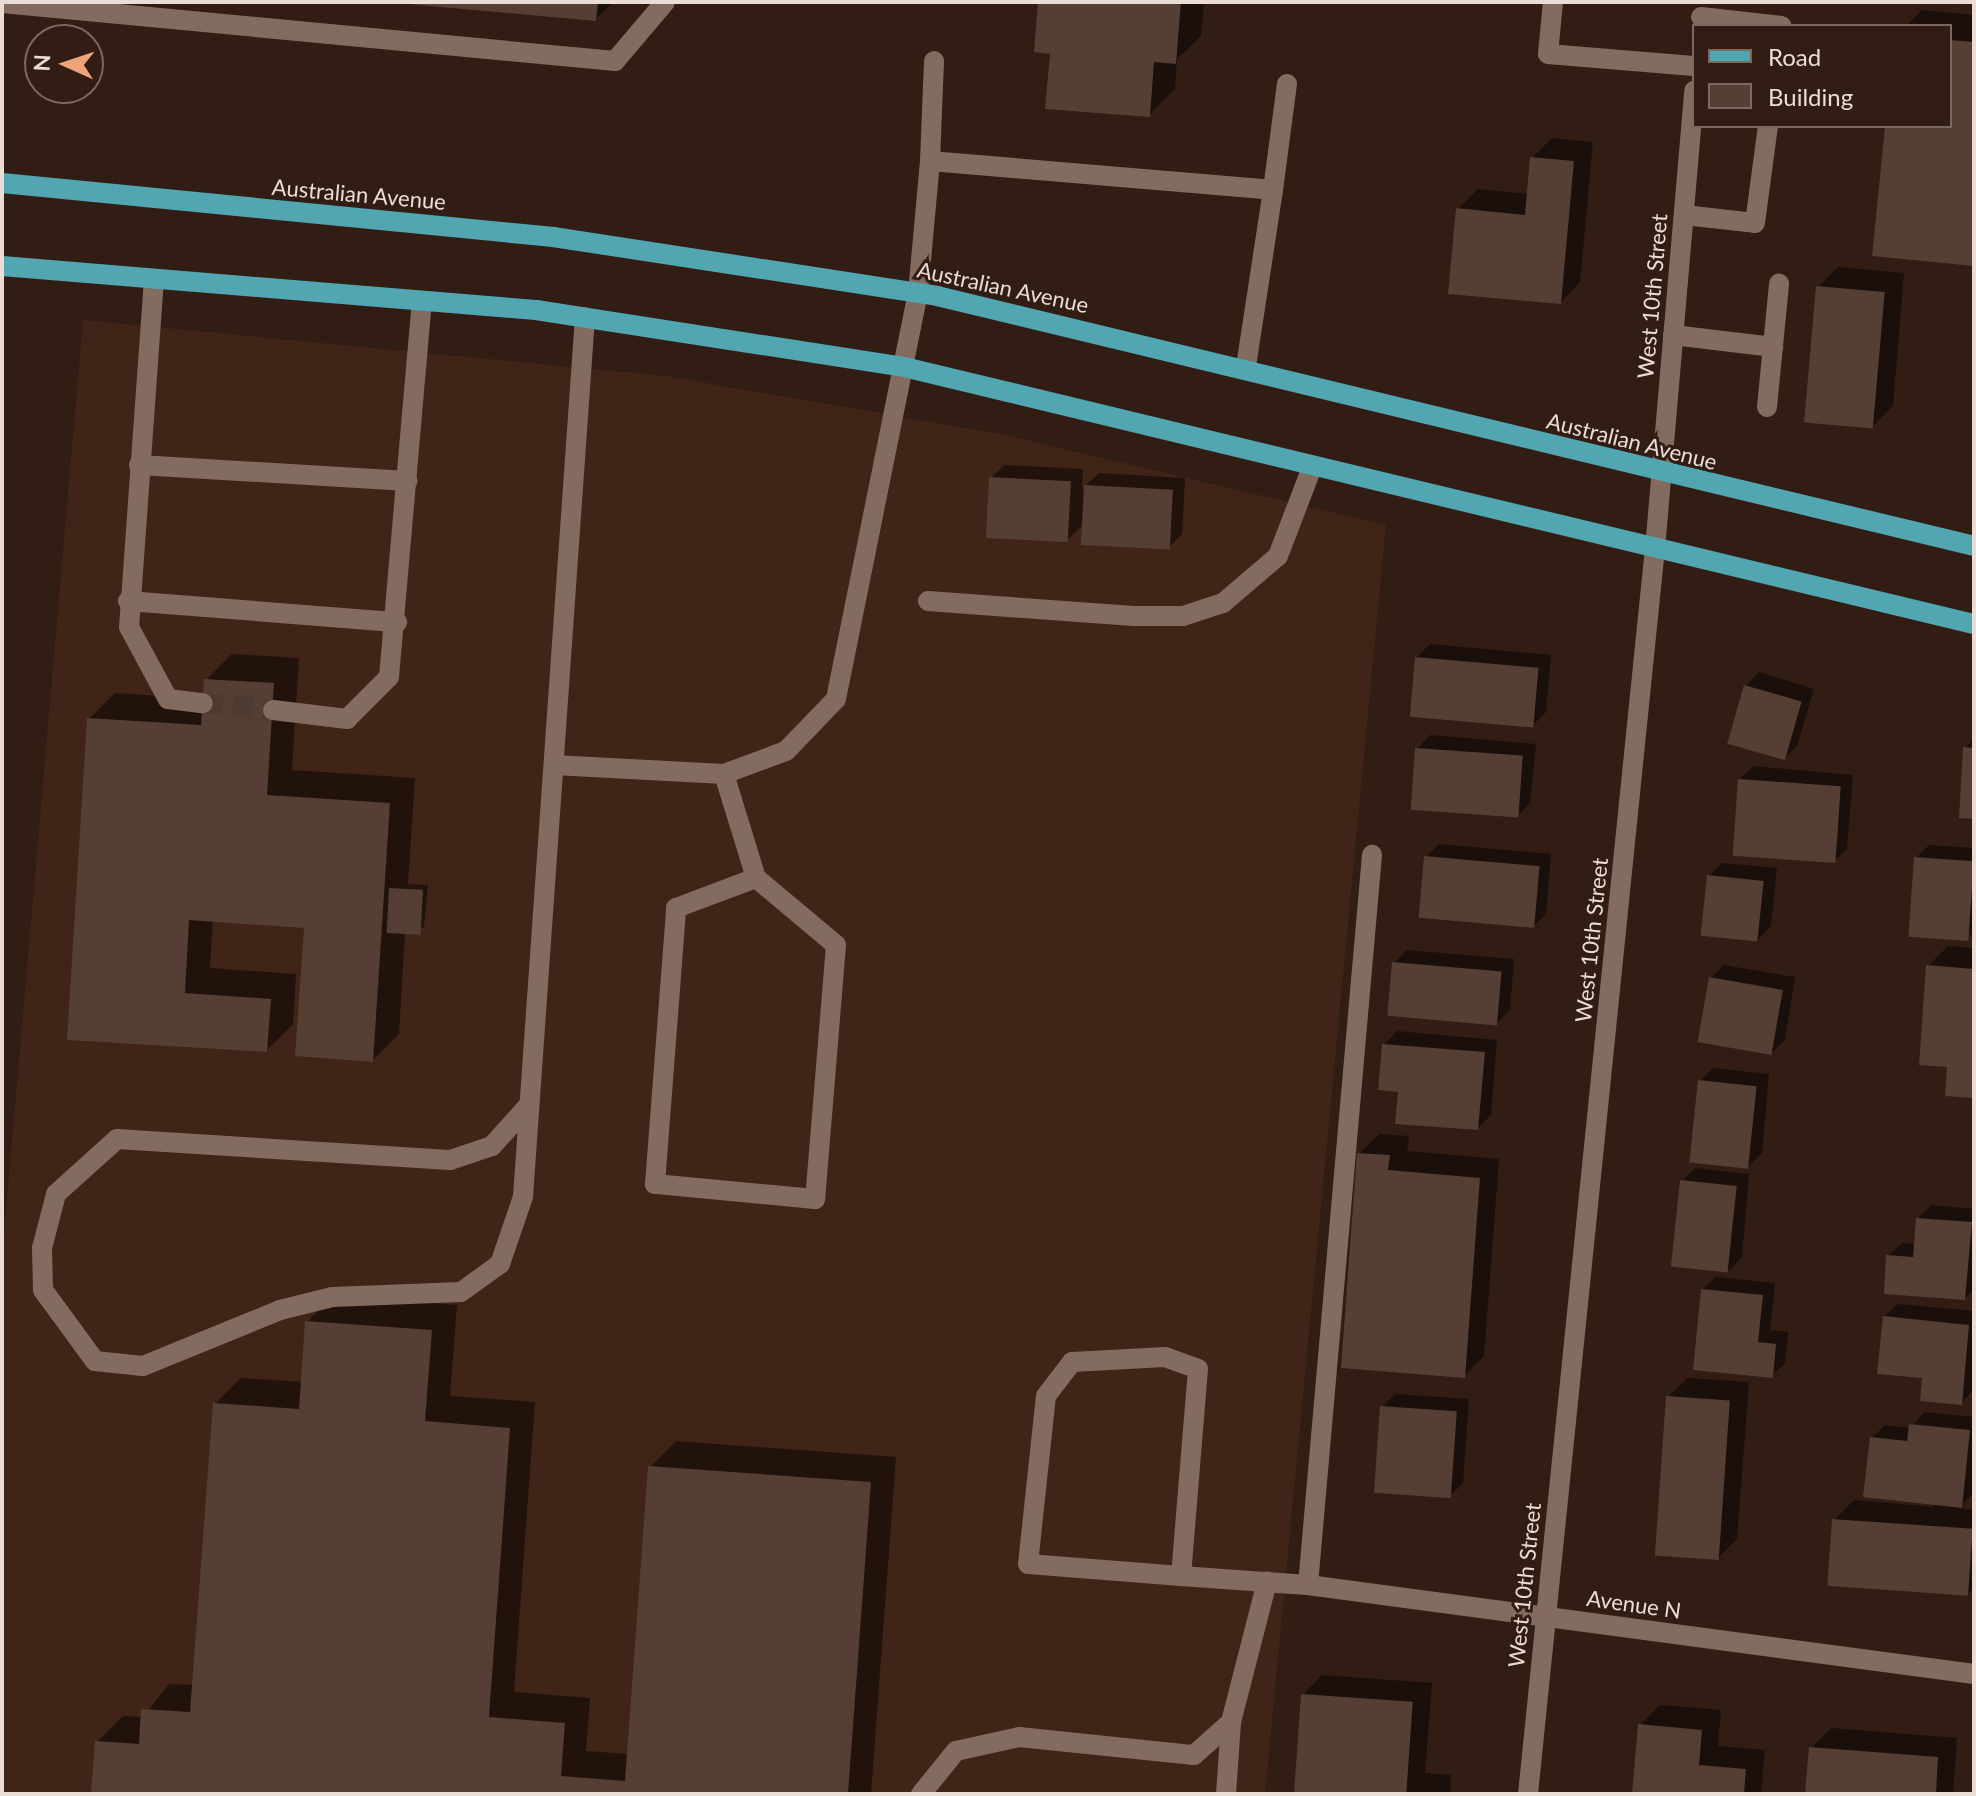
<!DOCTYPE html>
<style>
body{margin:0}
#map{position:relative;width:1976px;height:1796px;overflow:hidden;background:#311d13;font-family:Lato,sans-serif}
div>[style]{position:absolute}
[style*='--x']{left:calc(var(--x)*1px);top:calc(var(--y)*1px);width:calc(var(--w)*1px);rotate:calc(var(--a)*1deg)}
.built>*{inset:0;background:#3f2417}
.shadow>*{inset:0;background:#0007}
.building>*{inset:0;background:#553e33;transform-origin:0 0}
.minor-tunnel>*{height:20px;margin-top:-10px;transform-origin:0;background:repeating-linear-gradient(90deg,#4d3a30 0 20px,transparent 0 30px)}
.minor>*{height:20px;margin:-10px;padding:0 10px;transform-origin:10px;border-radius:10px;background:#846b5f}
.major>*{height:20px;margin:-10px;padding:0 10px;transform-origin:10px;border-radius:10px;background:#52a6b1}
span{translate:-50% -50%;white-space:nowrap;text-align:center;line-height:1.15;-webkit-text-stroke:6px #311d13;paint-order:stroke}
.street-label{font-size:22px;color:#ebdcd6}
.frame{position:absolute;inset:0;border:4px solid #ebdcd6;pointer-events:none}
.legend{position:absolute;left:1692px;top:24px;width:260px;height:104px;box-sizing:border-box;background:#311d13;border:2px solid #7b6961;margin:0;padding:10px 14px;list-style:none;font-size:24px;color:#ebdcd6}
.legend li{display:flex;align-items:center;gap:16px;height:40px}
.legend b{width:40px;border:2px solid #7b6961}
.north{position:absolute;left:24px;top:24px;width:80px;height:80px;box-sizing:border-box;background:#311d13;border:2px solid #7b6961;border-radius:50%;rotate:273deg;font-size:22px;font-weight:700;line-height:32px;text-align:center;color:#ebdcd6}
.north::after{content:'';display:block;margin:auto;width:28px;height:36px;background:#efa378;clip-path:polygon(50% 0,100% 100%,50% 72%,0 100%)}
</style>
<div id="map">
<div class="built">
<i style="clip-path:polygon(83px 320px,666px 376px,1001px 434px,1386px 525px,1265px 1794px,2px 1794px,2px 1257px)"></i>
</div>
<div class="shadow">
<i style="clip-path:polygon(384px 2px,613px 2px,596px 19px)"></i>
<i style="clip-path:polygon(1040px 2px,1204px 2px,1201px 36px,1177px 59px,1175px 89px,1149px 115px,1052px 52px)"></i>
<i style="clip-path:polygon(1922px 10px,1974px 15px,1974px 264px,1887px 126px,1950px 126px,1950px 26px,1906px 26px)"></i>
<i style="clip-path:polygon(1552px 138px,1593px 142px,1580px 282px,1561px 302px,1458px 209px,1478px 189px,1529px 194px,1532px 158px)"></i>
<i style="clip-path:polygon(1838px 267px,1904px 273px,1893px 406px,1873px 426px,1818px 287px)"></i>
<i style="clip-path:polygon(1004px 465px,1083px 469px,1082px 489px,1099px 473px,1185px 478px,1182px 534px,1169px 547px,1084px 524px,1067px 540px,991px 478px)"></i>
<i style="clip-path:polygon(1430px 644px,1551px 655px,1546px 712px,1532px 726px,1417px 657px)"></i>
<i style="clip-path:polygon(232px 654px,299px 658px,292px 770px,415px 778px,408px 884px,428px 885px,424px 927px,405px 933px,399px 1034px,373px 1060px,306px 926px,213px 920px,210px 968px,296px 974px,293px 1024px,267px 1050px,70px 1038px,89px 719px,115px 693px,205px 699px,206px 680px)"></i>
<i style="clip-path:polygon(1759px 672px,1814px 689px,1797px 746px,1784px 759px,1746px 686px)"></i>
<i style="clip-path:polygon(1430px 735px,1536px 744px,1530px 803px,1517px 817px,1417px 749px)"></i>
<i style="clip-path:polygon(1974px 739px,1974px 817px,1965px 748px)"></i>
<i style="clip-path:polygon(1753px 766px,1853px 775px,1847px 849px,1834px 862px,1740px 779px)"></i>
<i style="clip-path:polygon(1439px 844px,1551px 854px,1546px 914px,1533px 927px,1426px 857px)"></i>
<i style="clip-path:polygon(1929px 845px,1974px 848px,1974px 940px,1916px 858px)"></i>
<i style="clip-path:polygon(1722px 863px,1777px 868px,1771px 926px,1758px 940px,1709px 876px)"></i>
<i style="clip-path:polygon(1948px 946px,1974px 948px,1974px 1096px,1949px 1065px,1928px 966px)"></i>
<i style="clip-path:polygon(1407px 950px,1514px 959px,1510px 1010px,1497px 1023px,1394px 963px)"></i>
<i style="clip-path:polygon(1724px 965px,1795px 977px,1785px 1040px,1772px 1053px,1711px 978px)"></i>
<i style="clip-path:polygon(1397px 1031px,1497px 1040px,1491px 1115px,1478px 1128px,1400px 1090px,1384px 1045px)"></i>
<i style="clip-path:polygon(1713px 1068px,1769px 1074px,1762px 1153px,1749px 1166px,1700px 1081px)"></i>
<i style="clip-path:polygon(1379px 1134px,1409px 1136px,1407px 1151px,1499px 1159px,1484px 1356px,1464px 1376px,1359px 1154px)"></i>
<i style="clip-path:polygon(1695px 1168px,1749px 1174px,1742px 1257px,1729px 1271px,1682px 1181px)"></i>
<i style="clip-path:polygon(1931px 1205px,1974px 1209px,1974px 1289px,1965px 1298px,1888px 1256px,1902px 1243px,1916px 1244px,1918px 1218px)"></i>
<i style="clip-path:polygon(1716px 1277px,1775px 1283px,1770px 1330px,1788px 1332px,1785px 1363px,1772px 1376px,1702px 1290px)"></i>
<i style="clip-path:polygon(333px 1296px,457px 1305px,450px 1396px,535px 1402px,514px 1692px,590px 1698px,586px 1751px,629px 1754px,650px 1467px,676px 1441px,896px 1457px,871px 1794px,93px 1794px,97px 1742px,123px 1716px,143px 1717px,169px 1684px,194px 1685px,215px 1404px,241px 1378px,303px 1382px,307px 1322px)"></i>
<i style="clip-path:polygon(1898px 1304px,1974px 1311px,1974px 1390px,1961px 1403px,1924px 1377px,1884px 1317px)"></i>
<i style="clip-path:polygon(1688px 1378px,1749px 1382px,1737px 1539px,1717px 1559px,1668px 1397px)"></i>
<i style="clip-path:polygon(1395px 1394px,1469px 1399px,1463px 1483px,1450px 1496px,1382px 1407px)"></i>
<i style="clip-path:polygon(1924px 1412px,1974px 1417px,1974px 1493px,1958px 1508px,1974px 1510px,1974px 1588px,1966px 1596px,1834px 1520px,1854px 1500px,1935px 1507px,1872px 1438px,1885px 1425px,1911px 1428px)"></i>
<i style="clip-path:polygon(1322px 1675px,1432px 1683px,1425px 1773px,1451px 1775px,1450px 1794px,1295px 1794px,1303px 1695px)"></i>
<i style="clip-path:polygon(1660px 1705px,1721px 1710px,1718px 1746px,1765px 1750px,1761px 1794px,1634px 1794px,1640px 1725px)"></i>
<i style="clip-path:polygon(1831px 1728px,1957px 1738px,1953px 1794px,1807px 1794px,1811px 1748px)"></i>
</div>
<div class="building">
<i style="clip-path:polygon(386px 2px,598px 2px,596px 21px)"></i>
<i style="clip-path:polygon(1038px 2px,1181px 2px,1176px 64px,1154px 62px,1150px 117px,1045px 109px,1050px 54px,1034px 52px)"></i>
<i style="clip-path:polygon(1950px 40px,1974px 42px,1974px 266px,1872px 256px,1885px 126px,1950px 126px)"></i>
<i style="clip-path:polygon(1530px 157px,1574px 161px,1561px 304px,1448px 294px,1456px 208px,1525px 215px)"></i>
<i style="left:1816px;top:286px;width:69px;height:137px;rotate:5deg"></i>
<i style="left:989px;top:477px;width:82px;height:61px;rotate:3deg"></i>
<i style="left:1084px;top:485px;width:89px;height:60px;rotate:3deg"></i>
<i style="left:1415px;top:657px;width:124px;height:60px;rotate:5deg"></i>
<i style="clip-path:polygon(204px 679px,274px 683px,267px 795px,390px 803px,373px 1062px,295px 1056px,304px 928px,189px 920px,185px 993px,271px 999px,267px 1052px,67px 1040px,87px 718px,201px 725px)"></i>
<i style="left:1744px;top:685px;width:60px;height:61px;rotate:16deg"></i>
<i style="clip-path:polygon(1963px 747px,1974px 748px,1974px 819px,1959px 818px)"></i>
<i style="left:1415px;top:748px;width:108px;height:62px;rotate:4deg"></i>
<i style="left:1738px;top:779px;width:103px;height:77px;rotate:4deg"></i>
<i style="left:1424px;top:856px;width:116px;height:62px;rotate:5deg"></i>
<i style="left:1914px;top:857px;width:60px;height:80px;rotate:4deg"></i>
<i style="left:1707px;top:875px;width:57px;height:61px;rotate:6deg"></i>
<i style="left:389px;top:888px;width:34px;height:45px;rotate:3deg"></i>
<i style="left:1392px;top:962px;width:110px;height:54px;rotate:5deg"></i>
<i style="clip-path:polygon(1926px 965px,1974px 969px,1974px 1098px,1945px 1096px,1947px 1067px,1919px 1065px)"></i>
<i style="left:1709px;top:977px;width:75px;height:66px;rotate:10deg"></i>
<i style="clip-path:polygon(1382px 1044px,1485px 1052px,1478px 1130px,1395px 1124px,1398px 1092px,1378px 1090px)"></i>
<i style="left:1698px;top:1080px;width:59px;height:83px;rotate:6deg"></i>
<i style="clip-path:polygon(1357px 1153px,1390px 1155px,1388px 1170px,1480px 1178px,1465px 1378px,1341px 1368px)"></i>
<i style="left:1680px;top:1180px;width:57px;height:87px;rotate:6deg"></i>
<i style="clip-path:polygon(1916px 1218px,1972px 1222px,1965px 1300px,1884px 1294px,1886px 1255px,1913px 1257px)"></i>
<i style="clip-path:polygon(1701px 1289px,1763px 1295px,1758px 1342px,1776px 1344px,1773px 1378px,1693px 1370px)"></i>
<i style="clip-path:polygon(1883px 1316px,1969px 1325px,1962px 1405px,1920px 1401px,1922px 1378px,1877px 1374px)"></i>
<i style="clip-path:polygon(305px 1321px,432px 1330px,425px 1421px,510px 1428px,489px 1717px,565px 1723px,561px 1776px,625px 1781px,648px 1466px,871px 1482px,848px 1794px,91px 1794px,95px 1741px,139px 1744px,141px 1709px,190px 1712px,213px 1403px,299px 1409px)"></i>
<i style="left:1666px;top:1396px;width:64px;height:160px;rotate:4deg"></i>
<i style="left:1380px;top:1406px;width:77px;height:87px;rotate:4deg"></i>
<i style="clip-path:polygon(1909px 1424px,1970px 1430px,1962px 1508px,1863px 1497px,1870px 1437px,1907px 1441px)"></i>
<i style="left:1832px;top:1519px;width:141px;height:67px;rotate:4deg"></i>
<i style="left:1301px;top:1694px;width:112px;height:100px;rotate:4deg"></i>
<i style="clip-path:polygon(1638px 1724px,1702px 1730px,1699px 1765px,1746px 1769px,1744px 1794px,1632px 1794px)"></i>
<i style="clip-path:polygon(1809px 1747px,1938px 1757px,1936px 1794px,1805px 1794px)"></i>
</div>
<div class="minor-tunnel">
<i style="--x:203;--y:703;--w:70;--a:5.7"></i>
</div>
<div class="minor">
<i style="--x:1553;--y:2;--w:52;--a:95.5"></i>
<i style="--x:1548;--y:54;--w:146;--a:4.7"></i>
<i style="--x:2;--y:3;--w:616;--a:5.41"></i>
<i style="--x:615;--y:61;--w:77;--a:-49.7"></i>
<i style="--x:1701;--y:17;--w:81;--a:6.4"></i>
<i style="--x:930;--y:161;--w:100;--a:-87.7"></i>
<i style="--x:1273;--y:190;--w:107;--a:-82.5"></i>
<i style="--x:1684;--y:215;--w:71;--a:6.4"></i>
<i style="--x:1755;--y:223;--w:98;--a:-82.4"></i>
<i style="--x:154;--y:279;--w:349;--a:94.1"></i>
<i style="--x:129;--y:627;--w:82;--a:61.6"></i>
<i style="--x:168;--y:699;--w:35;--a:7"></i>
<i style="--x:1673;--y:335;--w:101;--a:6.8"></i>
<i style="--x:1767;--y:407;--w:124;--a:-84.4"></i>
<i style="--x:139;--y:465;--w:269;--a:3.4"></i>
<i style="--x:128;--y:601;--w:270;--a:4.5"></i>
<i style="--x:928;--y:601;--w:206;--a:4.2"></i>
<i style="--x:1133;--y:616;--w:50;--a:0"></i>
<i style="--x:1183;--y:616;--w:42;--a:-18"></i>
<i style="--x:1223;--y:603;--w:72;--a:-40.5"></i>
<i style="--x:1278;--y:556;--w:97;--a:-69"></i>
<i style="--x:273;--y:710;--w:75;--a:6.9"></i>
<i style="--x:347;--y:719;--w:59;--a:-45"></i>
<i style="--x:389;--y:677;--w:377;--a:-85"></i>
<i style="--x:554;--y:765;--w:170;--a:3"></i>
<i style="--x:724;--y:774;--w:109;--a:72.9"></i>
<i style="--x:756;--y:878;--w:104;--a:39.9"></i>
<i style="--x:836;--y:945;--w:255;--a:94.7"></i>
<i style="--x:815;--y:1199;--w:161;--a:-174.6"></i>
<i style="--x:655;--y:1184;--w:277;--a:-85.6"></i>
<i style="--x:676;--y:908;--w:85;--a:-20.6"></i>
<i style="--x:724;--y:774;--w:66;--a:-20.4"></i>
<i style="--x:786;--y:751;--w:72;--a:-46.1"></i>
<i style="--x:836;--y:699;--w:414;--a:-78.6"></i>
<i style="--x:918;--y:293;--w:133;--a:-84.8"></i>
<i style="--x:930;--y:161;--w:344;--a:4.8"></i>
<i style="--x:1273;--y:190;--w:179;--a:98.7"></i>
<i style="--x:529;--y:1105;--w:55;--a:132.1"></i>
<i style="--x:492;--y:1146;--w:44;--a:161.6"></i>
<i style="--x:450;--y:1160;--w:334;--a:-176.4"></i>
<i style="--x:117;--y:1139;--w:82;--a:138"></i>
<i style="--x:56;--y:1194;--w:56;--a:104.5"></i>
<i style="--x:42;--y:1248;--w:42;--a:88.6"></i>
<i style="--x:43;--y:1290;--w:88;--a:53.8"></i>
<i style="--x:95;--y:1361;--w:48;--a:5.9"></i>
<i style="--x:143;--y:1366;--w:148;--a:-22.2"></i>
<i style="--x:280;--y:1310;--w:54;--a:-14"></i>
<i style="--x:332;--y:1297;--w:129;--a:-2.2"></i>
<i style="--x:461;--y:1292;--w:48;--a:-35.7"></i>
<i style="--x:500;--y:1264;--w:71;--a:-71.1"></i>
<i style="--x:523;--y:1197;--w:882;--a:-85.97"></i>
<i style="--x:1181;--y:1576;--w:153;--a:-175.5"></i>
<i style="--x:1028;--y:1564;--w:169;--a:-83.9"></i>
<i style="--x:1046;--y:1396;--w:43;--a:-52.6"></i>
<i style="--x:1072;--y:1362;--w:93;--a:-3.1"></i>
<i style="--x:1165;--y:1357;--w:35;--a:20"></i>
<i style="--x:1198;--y:1369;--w:208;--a:94.7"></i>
<i style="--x:1181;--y:1576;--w:127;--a:4.1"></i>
<i style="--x:1308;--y:1585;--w:672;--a:7.61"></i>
<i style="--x:1308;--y:1585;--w:733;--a:-84.99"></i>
<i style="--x:921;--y:1794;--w:55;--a:-50.9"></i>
<i style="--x:956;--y:1751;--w:65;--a:-12.5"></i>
<i style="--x:1019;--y:1737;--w:176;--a:5.9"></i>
<i style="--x:1194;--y:1755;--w:50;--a:-41.7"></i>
<i style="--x:1226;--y:1794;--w:72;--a:-86"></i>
<i style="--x:1231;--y:1722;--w:145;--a:-75.6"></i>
<i style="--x:1528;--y:1794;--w:1251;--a:-84.18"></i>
<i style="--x:1655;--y:549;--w:460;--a:-85.1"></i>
</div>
<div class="major">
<i style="--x:2;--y:183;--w:554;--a:5.6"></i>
<i style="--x:553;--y:237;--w:389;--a:8.7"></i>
<i style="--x:937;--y:296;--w:1067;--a:13.55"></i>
<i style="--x:2;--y:266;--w:536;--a:4.71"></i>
<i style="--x:536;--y:310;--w:372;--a:8.8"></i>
<i style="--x:904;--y:367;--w:1100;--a:13.51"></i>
</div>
<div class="street-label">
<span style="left:359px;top:194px;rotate:5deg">Australian Avenue</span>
<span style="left:1003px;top:287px;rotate:12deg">Australian Avenue</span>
<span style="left:1652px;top:296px;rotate:-85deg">West 10th Street</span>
<span style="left:1632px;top:441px;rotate:14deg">Australian Avenue</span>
<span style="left:1591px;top:940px;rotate:-84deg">West 10th Street</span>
<span style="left:1524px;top:1585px;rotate:-84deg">West 10th Street</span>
<span style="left:1634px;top:1604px;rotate:8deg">Avenue N</span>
</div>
<div class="frame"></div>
<ul class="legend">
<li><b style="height:10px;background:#52a6b1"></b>Road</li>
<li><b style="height:22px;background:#553e33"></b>Building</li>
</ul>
<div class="north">N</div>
</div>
